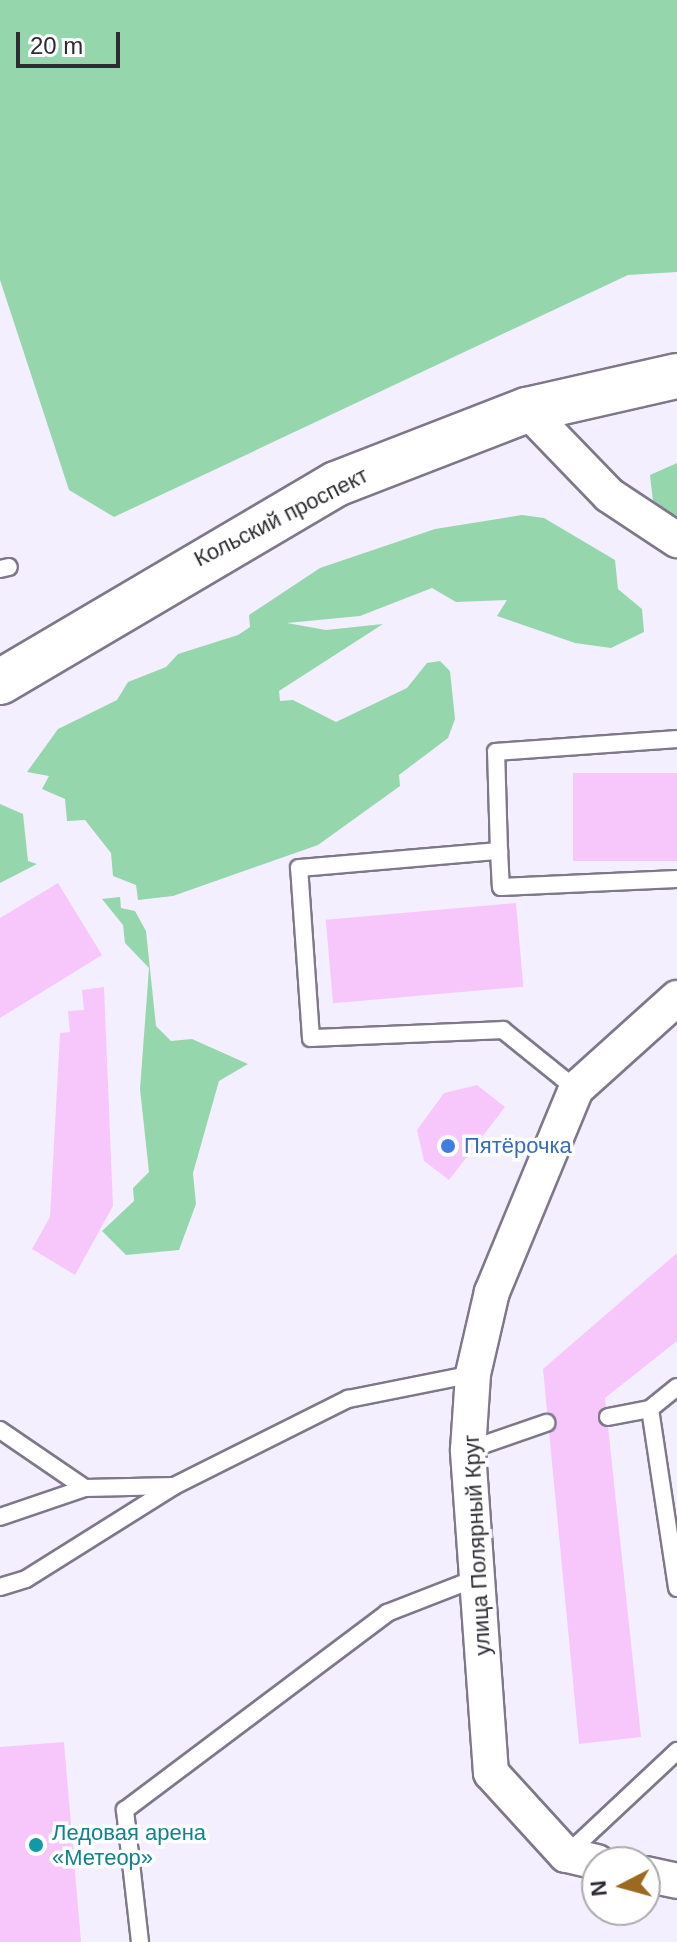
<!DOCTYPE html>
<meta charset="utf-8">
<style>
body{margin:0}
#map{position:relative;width:677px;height:1942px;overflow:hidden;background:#f4effe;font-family:Arial,sans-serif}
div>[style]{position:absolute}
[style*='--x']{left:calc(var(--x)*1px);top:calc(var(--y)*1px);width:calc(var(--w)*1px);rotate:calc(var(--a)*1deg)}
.green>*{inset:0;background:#95d6ad}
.building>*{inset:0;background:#f7c7fc;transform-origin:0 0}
.roads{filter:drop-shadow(2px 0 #7e7888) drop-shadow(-2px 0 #7e7888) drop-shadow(0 2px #7e7888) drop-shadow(0 -2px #7e7888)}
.lane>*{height:16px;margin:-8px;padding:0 8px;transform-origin:8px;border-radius:8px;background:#fff}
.street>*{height:34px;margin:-17px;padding:0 17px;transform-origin:17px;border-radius:17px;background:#fff}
.primary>*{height:44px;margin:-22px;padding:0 22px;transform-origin:22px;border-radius:22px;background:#fff}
.dots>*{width:22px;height:22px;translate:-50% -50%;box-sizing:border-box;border:4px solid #fff;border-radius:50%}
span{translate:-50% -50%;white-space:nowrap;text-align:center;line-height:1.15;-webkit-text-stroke:7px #fff;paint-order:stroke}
.street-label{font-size:22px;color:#2e2b32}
.shop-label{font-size:22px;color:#366cbe}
.left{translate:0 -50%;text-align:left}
.culture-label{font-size:22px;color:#0d838f}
.north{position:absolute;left:581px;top:1846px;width:80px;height:80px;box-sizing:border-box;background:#fff;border:2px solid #abaaad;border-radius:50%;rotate:264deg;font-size:22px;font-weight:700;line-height:32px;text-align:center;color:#2e2b32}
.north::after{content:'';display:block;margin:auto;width:28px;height:36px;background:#9d6920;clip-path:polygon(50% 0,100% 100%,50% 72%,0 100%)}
.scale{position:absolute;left:16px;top:32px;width:104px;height:36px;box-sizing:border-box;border:4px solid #2e2b32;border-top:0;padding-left:10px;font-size:24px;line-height:28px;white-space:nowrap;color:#2e2b32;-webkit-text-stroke:6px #fff;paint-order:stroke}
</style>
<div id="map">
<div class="green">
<i style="clip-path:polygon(0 0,677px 0,677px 272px,628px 275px,114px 517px,69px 490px,0 280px)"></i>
<i style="clip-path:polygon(677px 463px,677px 516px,654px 510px,650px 475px)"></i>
<i style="clip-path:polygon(522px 515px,544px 518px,615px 560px,618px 589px,642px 609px,644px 632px,611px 648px,575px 643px,497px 616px,507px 600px,456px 602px,432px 588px,360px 616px,287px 623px,326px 630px,383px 624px,279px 691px,280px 701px,293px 700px,336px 722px,407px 688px,427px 663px,440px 661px,450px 671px,455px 719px,448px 738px,399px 775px,400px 786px,318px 845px,173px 896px,138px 900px,136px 885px,113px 876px,111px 853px,85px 820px,67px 821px,65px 799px,42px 789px,49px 776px,27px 772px,58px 729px,117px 700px,128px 682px,166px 667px,178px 654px,238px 635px,250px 627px,249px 615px,320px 568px,435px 529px)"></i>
<i style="clip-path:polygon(0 804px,23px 814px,28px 861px,37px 864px,0 883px)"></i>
<i style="clip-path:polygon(120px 897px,121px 908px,135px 911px,146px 931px,156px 1026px,171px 1041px,192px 1039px,248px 1064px,219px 1081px,193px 1173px,196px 1204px,179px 1250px,126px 1255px,102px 1231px,134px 1201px,133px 1188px,149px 1172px,140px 1089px,149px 968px,125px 943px,123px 925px,102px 899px)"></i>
</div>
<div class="building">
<i style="left:677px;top:773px;width:88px;height:104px;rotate:90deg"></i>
<i style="clip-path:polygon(58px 883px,102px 955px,0 1018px,0 918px)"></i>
<i style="left:516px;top:903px;width:84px;height:191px;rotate:85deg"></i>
<i style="clip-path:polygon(104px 987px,113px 1206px,75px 1275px,32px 1249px,50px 1217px,60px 1033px,70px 1032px,68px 1011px,84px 1010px,82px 990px)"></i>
<i style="clip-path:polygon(477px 1085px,505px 1107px,449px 1180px,424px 1161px,417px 1130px,444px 1093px)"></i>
<i style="clip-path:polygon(677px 1253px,677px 1341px,605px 1398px,641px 1737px,579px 1744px,543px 1369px)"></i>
<i style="clip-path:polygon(64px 1742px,81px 1942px,0 1942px,0 1747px)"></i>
</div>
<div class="roads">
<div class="lane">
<i style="--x:0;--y:569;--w:9;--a:-13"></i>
<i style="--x:499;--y:851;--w:36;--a:87"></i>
<i style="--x:501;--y:887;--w:176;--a:-2.6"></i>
<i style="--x:576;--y:1089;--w:94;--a:-141.1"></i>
<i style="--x:503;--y:1030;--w:192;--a:177.6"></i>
<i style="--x:311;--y:1038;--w:170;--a:-94"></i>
<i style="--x:299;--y:868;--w:201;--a:-4.9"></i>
<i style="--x:499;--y:851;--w:99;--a:-91.7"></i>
<i style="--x:496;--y:752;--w:181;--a:-4.1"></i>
<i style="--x:677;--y:1387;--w:35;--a:141"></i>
<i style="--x:650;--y:1409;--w:181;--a:81.4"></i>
<i style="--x:608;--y:1417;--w:43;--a:-10.8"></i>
<i style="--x:0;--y:1430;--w:103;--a:34.3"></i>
<i style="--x:85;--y:1488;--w:90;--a:161.2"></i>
<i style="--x:468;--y:1450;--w:83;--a:-19.1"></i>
<i style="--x:174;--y:1486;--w:195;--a:-26.6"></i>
<i style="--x:348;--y:1399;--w:127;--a:-11.3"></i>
<i style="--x:0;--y:1587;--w:27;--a:-17"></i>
<i style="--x:26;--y:1579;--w:175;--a:-32.1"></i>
<i style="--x:174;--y:1486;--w:89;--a:178.7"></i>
<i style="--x:567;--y:1854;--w:151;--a:-43.1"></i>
<i style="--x:140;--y:1942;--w:133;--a:-96.5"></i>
<i style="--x:125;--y:1810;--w:328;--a:-36.9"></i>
<i style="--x:387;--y:1613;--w:97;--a:-21.3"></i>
</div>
<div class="street">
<i style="--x:527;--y:410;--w:118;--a:46"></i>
<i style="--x:609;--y:495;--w:82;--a:33.5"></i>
<i style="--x:597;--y:1862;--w:32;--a:-167"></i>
<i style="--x:566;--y:1855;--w:111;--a:-132.4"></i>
<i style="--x:491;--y:1773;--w:324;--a:-94.1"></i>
<i style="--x:468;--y:1450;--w:76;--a:-86.2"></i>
<i style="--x:473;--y:1374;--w:84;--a:-77"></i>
<i style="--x:492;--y:1292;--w:220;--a:-67.5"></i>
<i style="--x:576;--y:1089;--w:136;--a:-42"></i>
<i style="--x:645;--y:1874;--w:33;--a:12"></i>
</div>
<div class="primary">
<i style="--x:0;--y:682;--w:390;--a:-30.5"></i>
<i style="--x:336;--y:484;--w:205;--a:-21.2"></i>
<i style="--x:527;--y:410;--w:154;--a:-12.8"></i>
</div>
</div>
<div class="dots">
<i style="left:448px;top:1146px;background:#3f7fe0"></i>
<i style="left:36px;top:1845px;background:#0f9aa8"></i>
</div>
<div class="street-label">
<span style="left:281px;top:517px;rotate:-27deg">Кольский проспект</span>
<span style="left:477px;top:1545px;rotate:-93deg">улица Полярный Круг</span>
</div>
<div class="shop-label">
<span class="left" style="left:464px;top:1146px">Пятёрочка</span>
</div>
<div class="culture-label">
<span class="left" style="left:52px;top:1845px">Ледовая арена<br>«Метеор»</span>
</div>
<div class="north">N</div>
<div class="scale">20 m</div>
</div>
